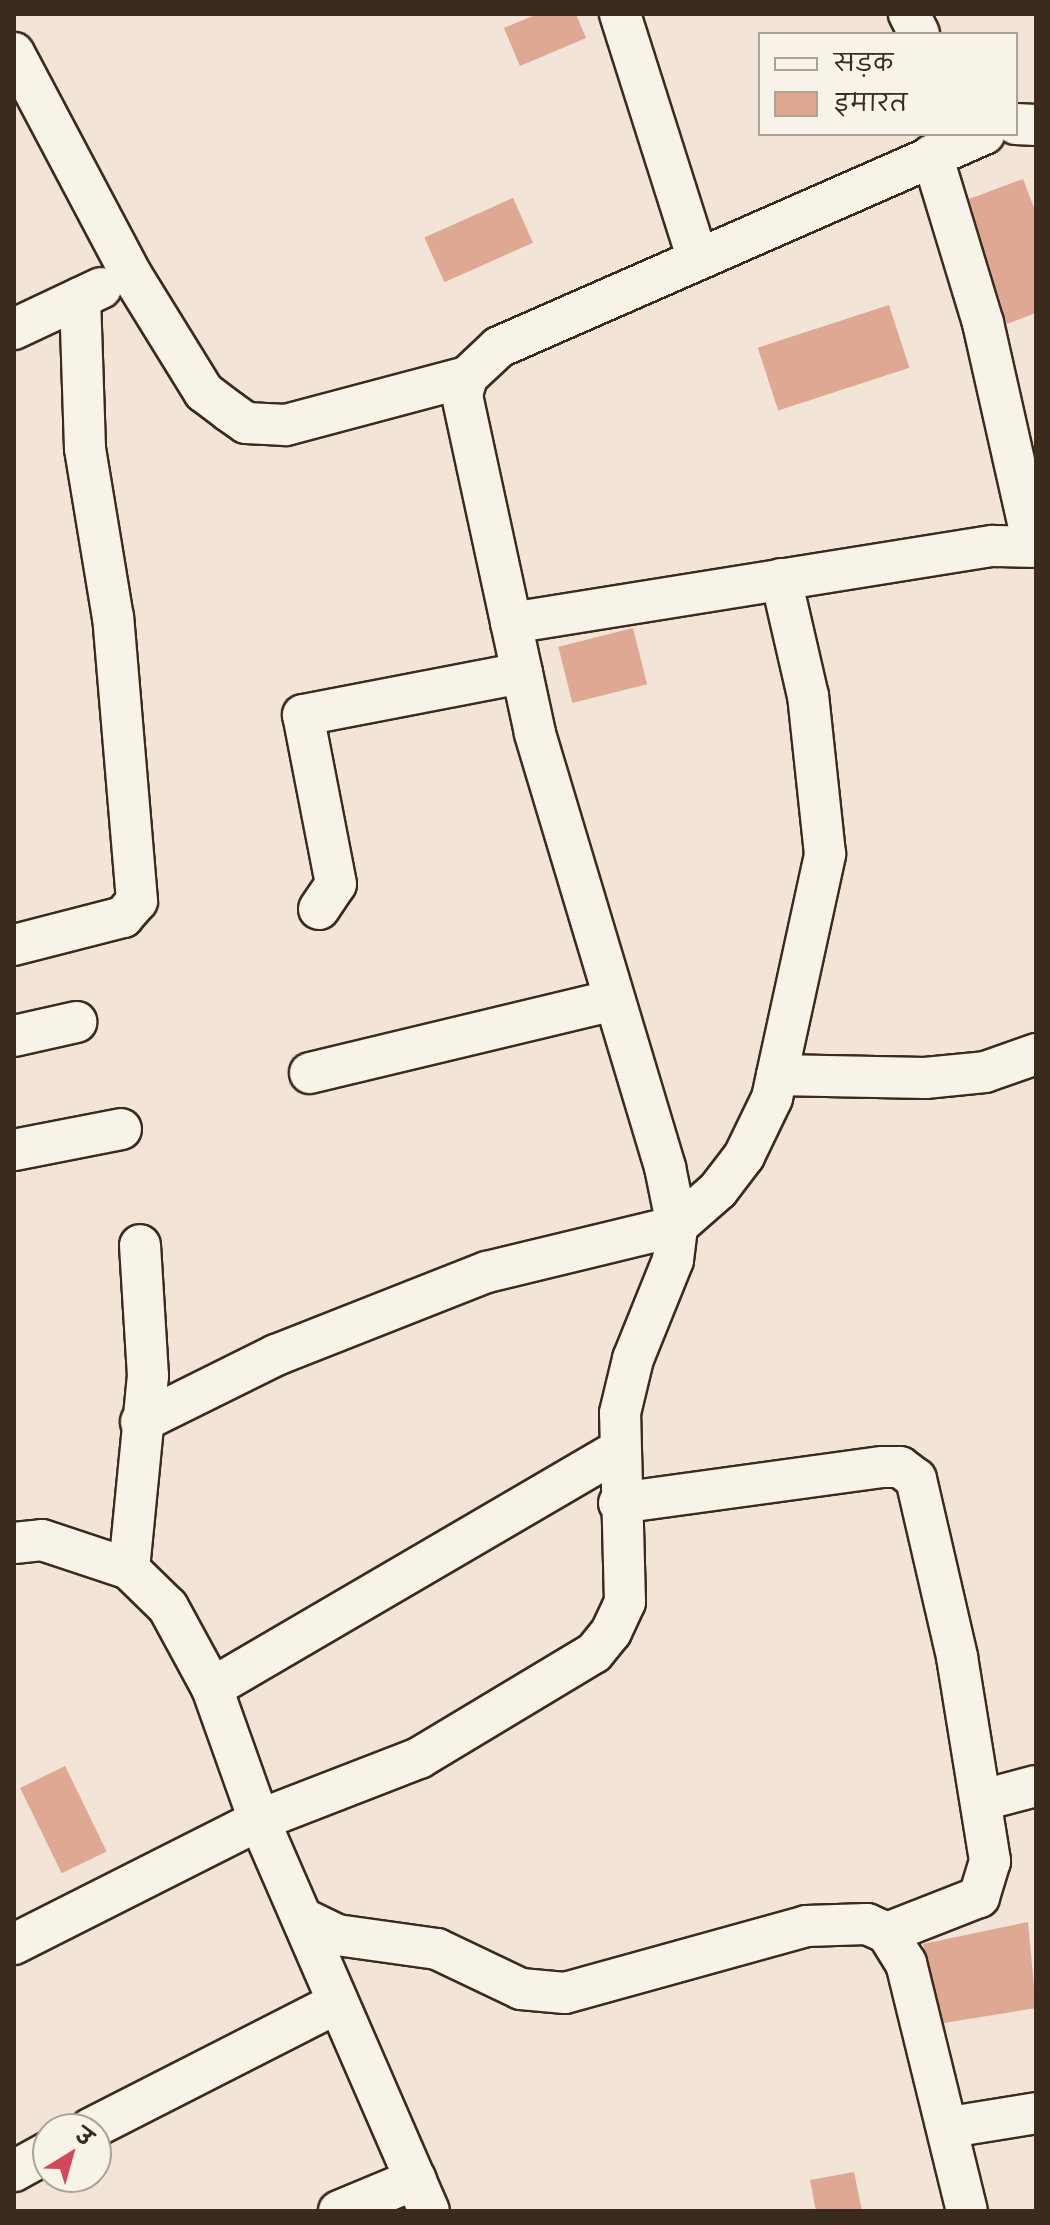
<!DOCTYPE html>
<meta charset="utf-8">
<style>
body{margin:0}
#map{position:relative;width:1050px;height:2225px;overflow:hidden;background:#f2e4d7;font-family:"Playpen Sans","Playpen Sans Deva",sans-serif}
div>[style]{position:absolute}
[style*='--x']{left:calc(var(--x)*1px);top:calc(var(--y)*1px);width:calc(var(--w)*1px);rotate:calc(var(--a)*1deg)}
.building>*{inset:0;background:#dea893;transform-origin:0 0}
.roads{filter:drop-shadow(2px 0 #3b2a1e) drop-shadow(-2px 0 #3b2a1e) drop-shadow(0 2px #3b2a1e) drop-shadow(0 -2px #3b2a1e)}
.minor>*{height:40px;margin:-20px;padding:0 20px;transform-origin:20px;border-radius:20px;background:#f7f3e8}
span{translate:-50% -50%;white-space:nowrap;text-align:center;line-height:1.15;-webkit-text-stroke:6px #f7f3e8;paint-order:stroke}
.frame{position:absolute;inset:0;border:16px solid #3b2a1e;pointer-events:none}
.legend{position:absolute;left:758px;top:32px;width:260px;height:104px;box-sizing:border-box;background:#f7f3e8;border:2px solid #aca397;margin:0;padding:10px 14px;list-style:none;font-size:24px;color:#3b2a1e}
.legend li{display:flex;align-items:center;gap:16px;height:40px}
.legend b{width:40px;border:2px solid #aca397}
.north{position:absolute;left:32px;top:2113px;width:80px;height:80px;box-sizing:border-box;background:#f7f3e8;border:2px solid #aca397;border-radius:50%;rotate:37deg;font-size:22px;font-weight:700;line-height:32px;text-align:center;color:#3b2a1e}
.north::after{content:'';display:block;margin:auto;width:28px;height:36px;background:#d1495b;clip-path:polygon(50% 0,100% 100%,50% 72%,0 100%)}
</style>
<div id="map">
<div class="building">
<i style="clip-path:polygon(538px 14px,576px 14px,586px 38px,520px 66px,504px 28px)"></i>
<i style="clip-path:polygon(1023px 179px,1036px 213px,1036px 313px,1007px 324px,969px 199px)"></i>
<i style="left:513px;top:198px;width:49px;height:97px;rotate:66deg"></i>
<i style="left:889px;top:305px;width:66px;height:138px;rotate:72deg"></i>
<i style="left:633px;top:628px;width:58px;height:77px;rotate:76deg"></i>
<i style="left:65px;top:1766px;width:95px;height:50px;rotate:64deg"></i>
<i style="clip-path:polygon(1028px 1922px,1036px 2008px,944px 2023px,923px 1944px)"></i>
<i style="clip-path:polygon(854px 2172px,862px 2211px,816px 2211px,810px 2180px)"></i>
</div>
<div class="roads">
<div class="minor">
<i style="--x:620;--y:14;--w:255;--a:72.4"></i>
<i style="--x:909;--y:14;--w:22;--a:63"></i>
<i style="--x:14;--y:53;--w:250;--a:62.1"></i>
<i style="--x:131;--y:274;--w:139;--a:58.3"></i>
<i style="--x:204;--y:392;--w:31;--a:37"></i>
<i style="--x:229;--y:411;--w:21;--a:35"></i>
<i style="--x:246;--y:423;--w:40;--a:2.9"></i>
<i style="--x:286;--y:425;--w:187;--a:-14.9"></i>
<i style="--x:1016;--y:124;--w:20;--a:3"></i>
<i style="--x:932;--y:155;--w:176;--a:73.1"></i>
<i style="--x:983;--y:323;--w:228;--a:77.3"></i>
<i style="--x:14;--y:329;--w:96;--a:-25.2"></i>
<i style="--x:511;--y:623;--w:488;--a:-9.1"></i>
<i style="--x:993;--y:546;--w:43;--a:1.3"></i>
<i style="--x:319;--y:909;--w:30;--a:-56"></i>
<i style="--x:336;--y:884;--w:172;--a:-101"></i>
<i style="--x:303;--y:715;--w:223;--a:-10.9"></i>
<i style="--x:14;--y:945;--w:113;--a:-14.4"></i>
<i style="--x:123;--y:917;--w:21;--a:-49"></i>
<i style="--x:137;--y:901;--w:284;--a:-94.8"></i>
<i style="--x:113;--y:618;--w:172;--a:-99.4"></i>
<i style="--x:85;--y:448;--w:150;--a:-91.9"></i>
<i style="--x:14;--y:1036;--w:64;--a:-12.7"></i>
<i style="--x:310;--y:1073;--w:312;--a:-13.5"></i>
<i style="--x:777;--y:1075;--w:148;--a:1.2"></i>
<i style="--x:925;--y:1078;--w:60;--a:-5.7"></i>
<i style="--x:985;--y:1072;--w:54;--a:-19.4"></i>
<i style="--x:14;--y:1150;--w:109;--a:-11.1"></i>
<i style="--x:141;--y:1422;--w:151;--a:-26.4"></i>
<i style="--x:276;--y:1355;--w:227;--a:-21.5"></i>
<i style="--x:487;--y:1272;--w:195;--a:-13.6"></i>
<i style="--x:677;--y:1226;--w:55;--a:-41.3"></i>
<i style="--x:718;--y:1190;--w:43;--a:-52.6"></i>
<i style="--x:744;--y:1156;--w:64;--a:-64.2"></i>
<i style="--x:772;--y:1098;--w:250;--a:-77.7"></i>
<i style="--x:825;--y:854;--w:159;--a:-96.1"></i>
<i style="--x:808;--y:696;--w:120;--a:-103"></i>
<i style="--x:619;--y:1503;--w:266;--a:-7.8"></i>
<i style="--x:883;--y:1467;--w:17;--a:0"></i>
<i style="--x:900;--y:1467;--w:20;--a:37"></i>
<i style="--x:916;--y:1479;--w:183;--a:77"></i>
<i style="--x:957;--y:1657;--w:207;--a:80.8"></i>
<i style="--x:990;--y:1861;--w:38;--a:107"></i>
<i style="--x:979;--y:1897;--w:99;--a:158.6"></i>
<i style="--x:14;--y:1543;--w:28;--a:-6"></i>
<i style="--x:42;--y:1540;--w:92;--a:18.4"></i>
<i style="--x:129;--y:1569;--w:54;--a:44.3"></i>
<i style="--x:168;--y:1607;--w:92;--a:61.5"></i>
<i style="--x:212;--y:1688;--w:140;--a:70.4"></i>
<i style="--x:259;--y:1820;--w:426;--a:66.5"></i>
<i style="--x:129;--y:1569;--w:194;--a:-84.4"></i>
<i style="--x:148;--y:1376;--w:131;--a:-93.5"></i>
<i style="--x:212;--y:1688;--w:471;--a:-30.3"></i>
<i style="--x:983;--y:1800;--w:55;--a:-14.8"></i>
<i style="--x:302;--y:1918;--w:39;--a:26"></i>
<i style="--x:337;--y:1935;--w:101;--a:8"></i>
<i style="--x:437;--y:1949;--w:93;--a:25.5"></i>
<i style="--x:521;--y:1989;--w:44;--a:5.2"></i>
<i style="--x:565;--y:1993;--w:250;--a:-15.5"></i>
<i style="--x:806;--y:1926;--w:61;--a:-1.9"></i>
<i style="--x:867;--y:1924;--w:22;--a:24"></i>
<i style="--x:887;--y:1933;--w:36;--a:58"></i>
<i style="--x:906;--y:1963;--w:255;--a:76.2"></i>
<i style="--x:14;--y:1944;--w:275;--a:-26.8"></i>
<i style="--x:259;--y:1820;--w:172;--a:-21.2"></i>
<i style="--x:419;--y:1758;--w:204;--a:-31"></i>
<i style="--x:594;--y:1653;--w:27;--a:-51"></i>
<i style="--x:611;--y:1632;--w:33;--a:-65"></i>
<i style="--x:625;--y:1602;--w:189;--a:-91.5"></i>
<i style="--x:620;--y:1413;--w:56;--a:-76.5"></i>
<i style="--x:633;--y:1359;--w:107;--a:-68"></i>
<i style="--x:673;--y:1260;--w:34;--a:-83"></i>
<i style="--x:677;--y:1226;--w:60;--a:-101.5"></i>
<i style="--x:665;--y:1167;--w:453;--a:-106.7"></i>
<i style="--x:535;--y:733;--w:346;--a:-102.2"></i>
<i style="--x:462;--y:395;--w:19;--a:-74"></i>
<i style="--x:467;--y:377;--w:44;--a:-43.2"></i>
<i style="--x:499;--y:347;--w:530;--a:-23.71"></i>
<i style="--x:950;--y:2127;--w:87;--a:-9.2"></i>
<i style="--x:90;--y:2129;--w:277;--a:-27"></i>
<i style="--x:14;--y:2171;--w:39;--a:-29"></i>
<i style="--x:339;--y:2211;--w:83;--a:-22.6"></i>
</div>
</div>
<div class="frame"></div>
<ul class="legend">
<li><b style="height:10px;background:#f7f3e8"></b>सड़क</li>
<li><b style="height:22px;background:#dea893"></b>इमारत</li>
</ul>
<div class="north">उ</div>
</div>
